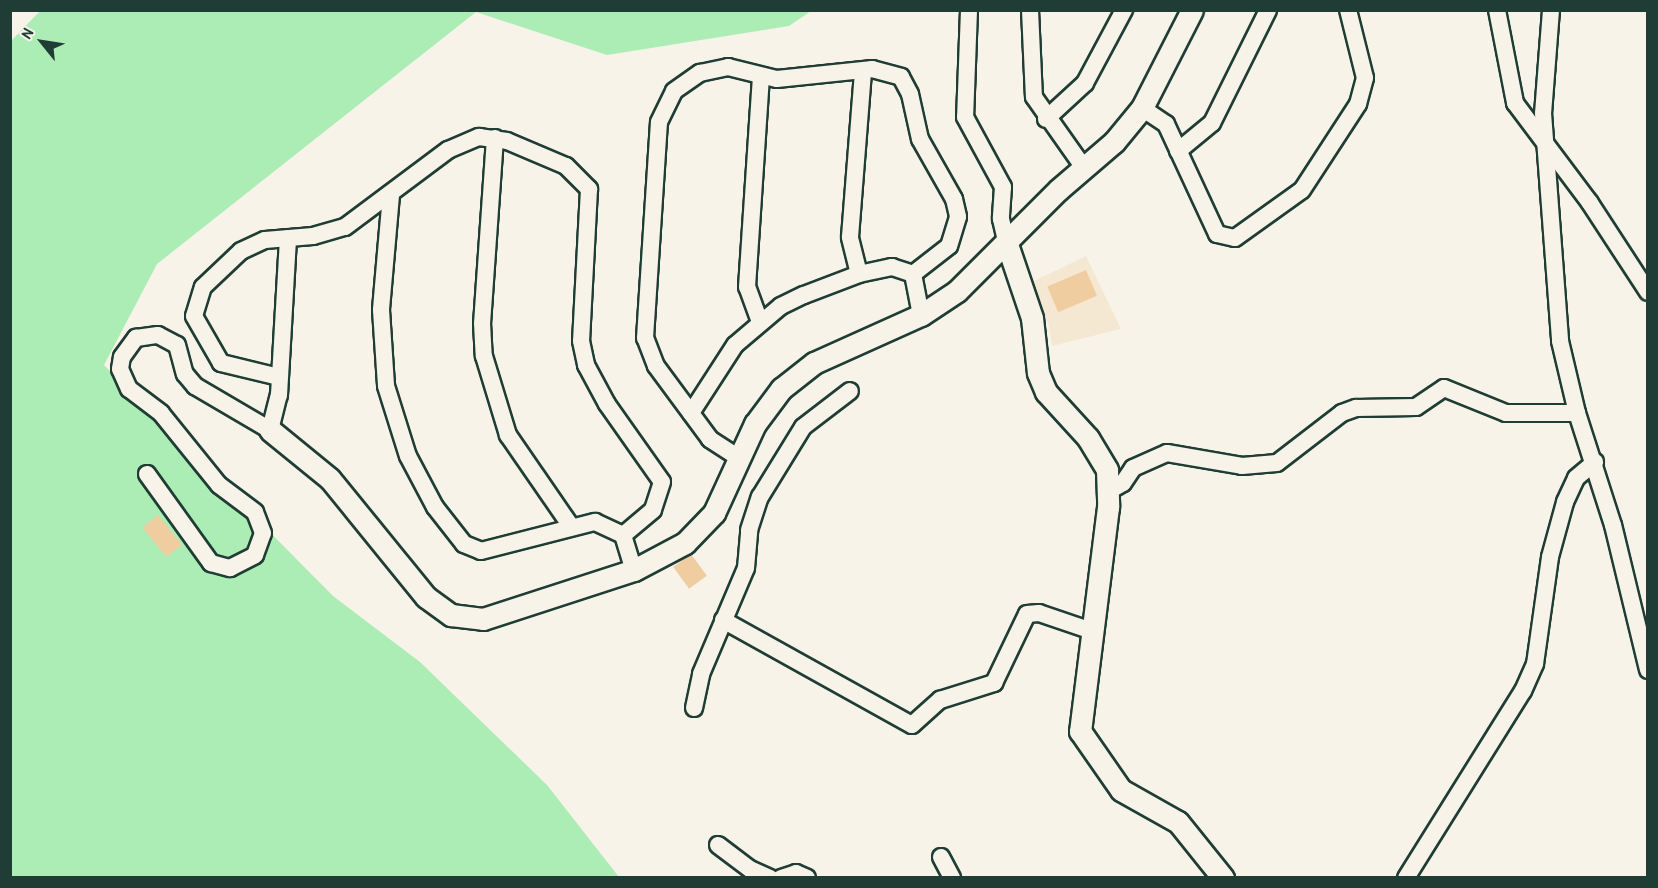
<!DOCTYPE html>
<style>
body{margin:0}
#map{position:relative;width:1658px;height:888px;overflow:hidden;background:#f7f3e8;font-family:"Patrick Hand",sans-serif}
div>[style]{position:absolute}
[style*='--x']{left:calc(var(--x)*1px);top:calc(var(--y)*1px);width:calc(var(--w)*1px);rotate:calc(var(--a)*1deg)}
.built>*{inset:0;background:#f5e8d3}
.green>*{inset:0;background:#acedb6}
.building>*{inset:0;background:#f0cda1;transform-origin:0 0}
.roads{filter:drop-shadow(2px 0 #1f3d34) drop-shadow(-2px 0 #1f3d34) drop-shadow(0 2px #1f3d34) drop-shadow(0 -2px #1f3d34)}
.minor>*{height:16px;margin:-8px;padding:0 8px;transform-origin:8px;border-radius:8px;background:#f7f3e8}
.tertiary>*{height:21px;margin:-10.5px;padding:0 10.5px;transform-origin:10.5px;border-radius:10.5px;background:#f7f3e8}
span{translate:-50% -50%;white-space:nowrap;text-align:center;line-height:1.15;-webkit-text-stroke:4.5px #f7f3e8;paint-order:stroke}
.frame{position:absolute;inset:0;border:12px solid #1f3d34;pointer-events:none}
.north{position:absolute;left:12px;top:12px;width:60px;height:60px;-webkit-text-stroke:4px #f7f3e8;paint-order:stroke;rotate:300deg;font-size:16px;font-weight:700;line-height:24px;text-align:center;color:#1f3d34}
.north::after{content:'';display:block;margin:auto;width:21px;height:27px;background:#1f3d34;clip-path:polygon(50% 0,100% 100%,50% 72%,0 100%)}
</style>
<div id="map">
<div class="built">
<i style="clip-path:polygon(1086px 256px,1121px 329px,1052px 346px,1048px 321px,1041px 321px,1030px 283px)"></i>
</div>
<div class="green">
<i style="clip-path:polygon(41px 10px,811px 11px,789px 26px,607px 55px,476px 12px,157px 264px,104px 365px,333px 596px,420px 662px,547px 785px,619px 877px,11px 877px,10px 42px)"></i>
</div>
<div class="building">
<i style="left:1086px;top:270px;width:28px;height:42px;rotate:67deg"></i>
<i style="left:158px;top:515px;width:38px;height:20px;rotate:51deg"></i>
<i style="left:691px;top:554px;width:27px;height:22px;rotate:54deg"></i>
</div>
<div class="roads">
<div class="minor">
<i style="--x:969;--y:10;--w:107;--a:92.1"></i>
<i style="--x:965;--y:117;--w:80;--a:61.5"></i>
<i style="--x:1003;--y:187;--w:32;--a:94"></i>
<i style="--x:1001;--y:219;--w:26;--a:77"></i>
<i style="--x:1030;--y:10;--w:87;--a:87.4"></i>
<i style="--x:1034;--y:97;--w:87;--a:54.8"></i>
<i style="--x:1497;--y:10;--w:95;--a:79"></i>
<i style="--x:1515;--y:103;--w:125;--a:53.1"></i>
<i style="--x:1590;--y:203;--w:106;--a:56.9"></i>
<i style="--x:1551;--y:10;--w:103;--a:94.4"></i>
<i style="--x:1543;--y:113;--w:229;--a:85.7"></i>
<i style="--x:1560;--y:341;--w:74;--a:76.7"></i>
<i style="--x:1577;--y:413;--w:118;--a:72.2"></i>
<i style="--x:1613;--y:525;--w:149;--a:76.4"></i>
<i style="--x:1142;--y:108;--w:29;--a:34"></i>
<i style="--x:1166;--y:124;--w:121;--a:65.1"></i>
<i style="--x:1217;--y:234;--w:18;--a:13"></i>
<i style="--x:1235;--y:238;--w:82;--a:-35.6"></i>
<i style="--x:1302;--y:190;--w:103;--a:-56.9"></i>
<i style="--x:1358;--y:104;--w:27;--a:-75"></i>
<i style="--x:1365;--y:78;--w:70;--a:-104"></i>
<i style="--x:1046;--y:119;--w:53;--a:-42.7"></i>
<i style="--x:1085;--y:83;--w:83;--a:-61.9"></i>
<i style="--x:495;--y:138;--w:185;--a:94"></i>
<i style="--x:482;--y:323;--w:33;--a:87"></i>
<i style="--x:484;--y:356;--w:83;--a:73.1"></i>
<i style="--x:508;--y:435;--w:109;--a:55.4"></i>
<i style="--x:1178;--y:151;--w:44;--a:-39.5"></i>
<i style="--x:1212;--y:123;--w:126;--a:-63.6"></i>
<i style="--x:391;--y:195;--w:115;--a:95"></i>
<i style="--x:381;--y:310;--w:76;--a:86.2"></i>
<i style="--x:386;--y:386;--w:73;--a:72.6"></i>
<i style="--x:408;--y:456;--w:58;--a:62.1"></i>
<i style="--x:435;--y:507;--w:47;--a:51.9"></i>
<i style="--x:464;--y:544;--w:18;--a:22"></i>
<i style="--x:481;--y:551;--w:118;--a:-14.3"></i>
<i style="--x:595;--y:522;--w:31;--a:25"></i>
<i style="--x:623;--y:535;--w:37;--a:73"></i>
<i style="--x:859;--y:274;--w:38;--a:-104"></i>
<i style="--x:850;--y:237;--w:167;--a:-85.5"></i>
<i style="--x:760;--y:322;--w:37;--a:-110"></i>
<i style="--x:747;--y:287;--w:211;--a:-86.2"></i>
<i style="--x:279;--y:377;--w:60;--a:-166.4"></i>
<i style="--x:221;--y:363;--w:54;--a:-119.9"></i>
<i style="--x:194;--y:316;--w:30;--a:-73"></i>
<i style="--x:203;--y:287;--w:52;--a:-43.5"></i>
<i style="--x:241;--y:251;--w:26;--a:-25"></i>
<i style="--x:265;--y:240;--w:48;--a:-4.8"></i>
<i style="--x:313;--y:236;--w:33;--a:-16"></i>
<i style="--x:345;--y:227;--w:129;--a:-36.8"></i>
<i style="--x:448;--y:150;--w:34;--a:-23"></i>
<i style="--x:479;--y:137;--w:28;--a:8"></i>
<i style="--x:507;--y:141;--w:64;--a:23"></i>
<i style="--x:566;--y:166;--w:33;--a:45"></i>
<i style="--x:589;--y:189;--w:152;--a:93"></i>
<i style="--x:581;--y:341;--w:25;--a:78"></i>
<i style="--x:586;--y:365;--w:44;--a:61.7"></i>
<i style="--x:607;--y:404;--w:95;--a:54.8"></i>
<i style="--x:662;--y:482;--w:29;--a:108"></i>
<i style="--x:653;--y:510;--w:39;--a:140"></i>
<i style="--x:691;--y:413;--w:81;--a:-57.1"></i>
<i style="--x:735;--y:345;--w:60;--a:-40.3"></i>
<i style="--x:781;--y:306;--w:25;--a:-26"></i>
<i style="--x:804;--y:295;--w:59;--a:-20.9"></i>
<i style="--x:859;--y:274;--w:34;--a:-12"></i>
<i style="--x:892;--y:267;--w:22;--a:18"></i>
<i style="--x:913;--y:274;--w:42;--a:79"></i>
<i style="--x:739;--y:458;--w:35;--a:-147"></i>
<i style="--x:710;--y:439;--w:91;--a:-126.5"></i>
<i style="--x:656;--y:366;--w:30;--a:-111"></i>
<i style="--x:645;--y:338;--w:216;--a:-86.3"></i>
<i style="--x:659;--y:122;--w:34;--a:-64"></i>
<i style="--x:674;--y:91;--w:32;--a:-35"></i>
<i style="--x:700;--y:73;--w:29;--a:-12"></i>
<i style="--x:728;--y:67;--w:50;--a:13.8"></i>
<i style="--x:777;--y:79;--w:96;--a:-6"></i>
<i style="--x:872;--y:69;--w:30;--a:15"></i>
<i style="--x:901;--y:77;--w:19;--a:62"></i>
<i style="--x:910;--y:94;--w:46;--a:77.5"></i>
<i style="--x:920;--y:139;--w:69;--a:60.5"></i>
<i style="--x:954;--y:199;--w:18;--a:77"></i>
<i style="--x:958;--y:217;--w:30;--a:107"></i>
<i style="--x:949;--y:246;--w:46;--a:142.1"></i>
<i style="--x:147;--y:474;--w:110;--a:54.3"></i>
<i style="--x:211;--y:563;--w:20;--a:15"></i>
<i style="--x:230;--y:568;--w:28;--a:-27"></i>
<i style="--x:255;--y:555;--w:23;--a:-70"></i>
<i style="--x:263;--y:533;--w:22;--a:-111"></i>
<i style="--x:255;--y:512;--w:45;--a:-143.1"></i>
<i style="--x:219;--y:485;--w:92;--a:-128.9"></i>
<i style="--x:161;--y:413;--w:40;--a:-143"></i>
<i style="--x:129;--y:389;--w:22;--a:-114"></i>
<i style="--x:120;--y:369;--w:12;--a:-81"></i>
<i style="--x:122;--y:357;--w:24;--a:-54"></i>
<i style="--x:136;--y:338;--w:22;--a:-8"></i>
<i style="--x:158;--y:335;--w:21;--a:28"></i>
<i style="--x:177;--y:345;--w:30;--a:75"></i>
<i style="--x:185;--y:374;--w:16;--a:50"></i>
<i style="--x:195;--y:386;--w:87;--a:30.4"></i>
<i style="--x:270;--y:430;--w:36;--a:-76"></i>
<i style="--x:279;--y:395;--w:157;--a:-86.7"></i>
<i style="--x:1109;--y:491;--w:16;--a:-30"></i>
<i style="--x:1123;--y:483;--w:18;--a:-56"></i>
<i style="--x:1133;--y:468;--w:37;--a:-24"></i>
<i style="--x:1167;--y:453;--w:76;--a:9.8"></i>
<i style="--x:1242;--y:466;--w:35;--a:-5"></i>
<i style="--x:1277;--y:463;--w:82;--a:-37.6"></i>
<i style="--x:1342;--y:413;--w:15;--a:-20"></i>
<i style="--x:1356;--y:408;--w:60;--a:-1"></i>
<i style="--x:1416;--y:407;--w:34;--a:-34"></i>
<i style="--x:1444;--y:388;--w:67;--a:22"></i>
<i style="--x:1506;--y:413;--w:71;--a:0"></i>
<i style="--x:723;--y:620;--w:216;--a:29.1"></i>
<i style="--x:912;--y:725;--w:38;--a:-42"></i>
<i style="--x:940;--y:700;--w:57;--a:-17.5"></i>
<i style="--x:994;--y:683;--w:76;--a:-64.4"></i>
<i style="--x:1027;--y:614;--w:12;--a:-5"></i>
<i style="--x:1039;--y:613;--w:56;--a:18.8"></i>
<i style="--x:694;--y:708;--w:35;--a:-78"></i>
<i style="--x:701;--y:674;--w:115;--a:-67"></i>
<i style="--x:746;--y:568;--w:38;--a:-85"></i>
<i style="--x:749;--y:530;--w:35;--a:-72"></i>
<i style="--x:760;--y:497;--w:82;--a:-58.4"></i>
<i style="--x:803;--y:427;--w:59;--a:-37.5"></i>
<i style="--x:718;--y:845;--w:40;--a:37"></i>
<i style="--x:750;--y:869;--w:22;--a:24"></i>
<i style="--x:941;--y:857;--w:24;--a:62"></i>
<i style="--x:781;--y:878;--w:16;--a:-18"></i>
<i style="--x:796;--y:873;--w:12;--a:24"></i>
<i style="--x:1406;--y:878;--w:221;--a:-58"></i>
<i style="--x:1523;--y:691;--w:30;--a:-66"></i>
<i style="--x:1535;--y:664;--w:108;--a:-82"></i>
<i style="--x:1550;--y:557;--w:57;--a:-74.7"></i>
<i style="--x:1565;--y:502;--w:26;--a:-65"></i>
<i style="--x:1576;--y:478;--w:25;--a:-40"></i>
</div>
<div class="tertiary">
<i style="--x:1007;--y:244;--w:78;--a:71.3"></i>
<i style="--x:1032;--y:318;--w:55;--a:83.8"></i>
<i style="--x:1038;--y:373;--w:21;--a:67"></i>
<i style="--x:1046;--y:392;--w:62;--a:47.6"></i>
<i style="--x:1088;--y:438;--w:37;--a:59"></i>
<i style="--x:1107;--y:470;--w:37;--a:88"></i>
<i style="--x:1108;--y:507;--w:226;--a:97.1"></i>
<i style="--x:1080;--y:731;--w:72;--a:55.2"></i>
<i style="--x:1121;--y:790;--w:65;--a:29.3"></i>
<i style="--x:1178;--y:822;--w:72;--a:51.2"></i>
<i style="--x:270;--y:430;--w:77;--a:39.2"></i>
<i style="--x:330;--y:479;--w:152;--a:50.9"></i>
<i style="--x:426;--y:597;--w:31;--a:36"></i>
<i style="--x:451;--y:615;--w:32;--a:7"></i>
<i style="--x:483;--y:619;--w:159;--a:-18"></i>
<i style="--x:634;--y:570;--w:58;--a:-27.9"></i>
<i style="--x:685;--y:543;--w:42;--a:-46"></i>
<i style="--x:714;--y:513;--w:98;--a:-65.3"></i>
<i style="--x:755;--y:424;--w:44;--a:-53.4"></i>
<i style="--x:781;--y:389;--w:42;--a:-38.2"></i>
<i style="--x:814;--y:363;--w:117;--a:-24.2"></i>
<i style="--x:921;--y:315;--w:43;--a:-33.7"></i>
<i style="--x:957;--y:291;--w:143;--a:-45"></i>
<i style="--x:1058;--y:190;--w:74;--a:-40.6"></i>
<i style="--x:1114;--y:142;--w:44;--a:-50.5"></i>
<i style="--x:1142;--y:108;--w:110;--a:-63"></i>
</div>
</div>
<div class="frame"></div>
<div class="north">N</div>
</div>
